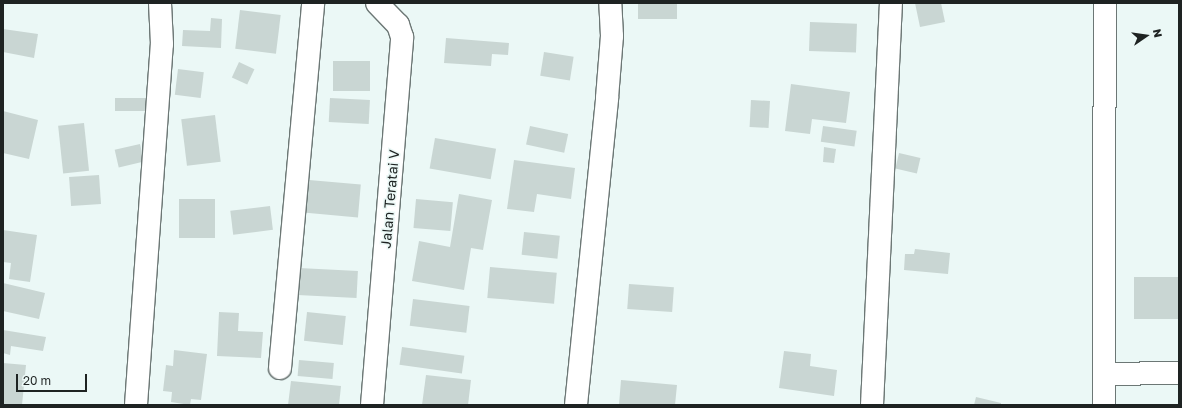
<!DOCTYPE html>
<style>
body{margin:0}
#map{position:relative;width:1182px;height:408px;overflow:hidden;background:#ebf8f6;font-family:"Golos Text",sans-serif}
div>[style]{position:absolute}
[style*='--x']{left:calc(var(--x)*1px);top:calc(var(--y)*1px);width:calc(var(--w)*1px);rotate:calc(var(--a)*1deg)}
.building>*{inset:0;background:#c9d6d3;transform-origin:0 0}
.roads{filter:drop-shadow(1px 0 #6c7775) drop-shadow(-1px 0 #6c7775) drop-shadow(0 1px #6c7775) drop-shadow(0 -1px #6c7775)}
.minor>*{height:22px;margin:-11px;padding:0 11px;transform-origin:11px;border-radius:11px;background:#fff}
span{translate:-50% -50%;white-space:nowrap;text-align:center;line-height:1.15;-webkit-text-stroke:3px #ebf8f6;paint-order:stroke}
.street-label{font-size:14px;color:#1e2322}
.frame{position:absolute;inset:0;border:4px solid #1e2322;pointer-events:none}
.north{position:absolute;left:1126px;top:16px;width:40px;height:40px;-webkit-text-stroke:3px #ebf8f6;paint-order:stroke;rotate:77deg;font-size:11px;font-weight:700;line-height:16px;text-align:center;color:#1e2322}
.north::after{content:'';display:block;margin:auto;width:14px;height:18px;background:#1e2322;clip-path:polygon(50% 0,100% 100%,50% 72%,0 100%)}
.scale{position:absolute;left:16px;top:374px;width:71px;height:18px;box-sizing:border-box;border:2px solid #1e2322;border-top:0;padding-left:5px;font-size:12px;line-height:14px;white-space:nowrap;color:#1e2322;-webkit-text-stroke:3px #ebf8f6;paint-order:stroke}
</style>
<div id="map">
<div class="building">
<i style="left:638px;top:3px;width:39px;height:16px"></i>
<i style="clip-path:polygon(915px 3px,941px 3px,945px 22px,920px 27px)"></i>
<i style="left:240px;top:10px;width:41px;height:39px;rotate:7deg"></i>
<i style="clip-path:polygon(211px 18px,222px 19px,221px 48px,182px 46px,183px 30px,210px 31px)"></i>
<i style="left:810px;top:22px;width:47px;height:29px;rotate:2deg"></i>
<i style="clip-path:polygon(3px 29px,38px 34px,34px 58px,3px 52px)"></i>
<i style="clip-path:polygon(446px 38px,509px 43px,508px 55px,492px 54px,491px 66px,444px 63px)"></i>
<i style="left:544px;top:52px;width:30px;height:24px;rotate:9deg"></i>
<i style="left:333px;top:61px;width:37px;height:30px"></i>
<i style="left:239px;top:62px;width:17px;height:17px;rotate:25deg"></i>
<i style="left:178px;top:69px;width:26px;height:26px;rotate:7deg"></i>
<i style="clip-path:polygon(791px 84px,850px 92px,846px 123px,812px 119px,810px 134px,785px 131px)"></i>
<i style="left:151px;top:98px;width:13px;height:36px;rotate:90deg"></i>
<i style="left:330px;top:98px;width:40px;height:24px;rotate:3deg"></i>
<i style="left:751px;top:100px;width:19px;height:27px;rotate:3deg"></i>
<i style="clip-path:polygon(3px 111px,38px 120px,29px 159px,3px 153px)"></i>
<i style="left:215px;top:115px;width:47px;height:34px;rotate:83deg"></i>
<i style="left:84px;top:123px;width:48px;height:26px;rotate:84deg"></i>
<i style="left:530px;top:126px;width:39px;height:19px;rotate:12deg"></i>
<i style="left:823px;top:126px;width:34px;height:16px;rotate:8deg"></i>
<i style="left:435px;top:138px;width:62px;height:31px;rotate:10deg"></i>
<i style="left:140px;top:144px;width:18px;height:26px;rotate:77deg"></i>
<i style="clip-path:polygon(824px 147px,836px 149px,834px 163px,823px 162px)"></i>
<i style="left:899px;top:153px;width:22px;height:16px;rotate:13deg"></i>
<i style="clip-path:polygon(514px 160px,575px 168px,571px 199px,537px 194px,534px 212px,507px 209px)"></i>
<i style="left:99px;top:175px;width:29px;height:30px;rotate:86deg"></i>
<i style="left:309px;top:180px;width:52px;height:33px;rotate:5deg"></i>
<i style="clip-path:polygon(459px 194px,492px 200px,483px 250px,471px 248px,464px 290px,412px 281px,419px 241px,450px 247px)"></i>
<i style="left:215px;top:199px;width:39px;height:36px;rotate:90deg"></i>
<i style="left:416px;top:199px;width:37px;height:29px;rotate:5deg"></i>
<i style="left:270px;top:206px;width:24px;height:40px;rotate:83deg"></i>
<i style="clip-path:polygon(3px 230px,37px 235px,30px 282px,9px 279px,11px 263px,3px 262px)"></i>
<i style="left:524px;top:232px;width:36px;height:23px;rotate:6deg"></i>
<i style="clip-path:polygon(915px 249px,950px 253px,948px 274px,904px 270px,905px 254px,914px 254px)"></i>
<i style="left:490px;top:267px;width:67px;height:31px;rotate:5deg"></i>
<i style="left:299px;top:268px;width:59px;height:27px;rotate:3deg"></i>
<i style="left:1134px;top:277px;width:45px;height:42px"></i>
<i style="clip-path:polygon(3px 283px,45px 293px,39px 319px,3px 311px)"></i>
<i style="left:629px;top:284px;width:45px;height:25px;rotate:4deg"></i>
<i style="left:413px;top:299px;width:57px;height:27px;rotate:7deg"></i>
<i style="clip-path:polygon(219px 312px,239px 313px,238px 331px,263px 332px,261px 358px,217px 356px)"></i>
<i style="left:307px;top:312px;width:39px;height:29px;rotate:6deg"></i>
<i style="clip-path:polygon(3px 330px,46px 337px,43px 351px,11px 346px,10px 355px,3px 353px)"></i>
<i style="left:402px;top:347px;width:63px;height:18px;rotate:8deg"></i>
<i style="clip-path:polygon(174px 350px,207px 354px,201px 400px,191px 399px,190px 405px,171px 402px,172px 392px,163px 391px,166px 365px,173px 366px)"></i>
<i style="clip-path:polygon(784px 351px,811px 354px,810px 366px,837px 370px,834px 396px,779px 388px)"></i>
<i style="left:299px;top:360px;width:35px;height:16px;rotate:5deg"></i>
<i style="clip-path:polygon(3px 363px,26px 365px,22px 405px,3px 404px)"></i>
<i style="clip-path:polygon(426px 375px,471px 380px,468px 405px,422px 405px)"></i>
<i style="clip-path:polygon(621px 380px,677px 385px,675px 405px,619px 405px)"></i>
<i style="clip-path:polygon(291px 381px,341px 386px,339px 405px,288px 405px)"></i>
<i style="clip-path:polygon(976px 397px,1001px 403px,1001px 405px,974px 405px)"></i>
</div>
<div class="roads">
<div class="minor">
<i style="--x:280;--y:368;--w:366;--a:-84.8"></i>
<i style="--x:1105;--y:374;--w:74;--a:-0.8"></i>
<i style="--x:136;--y:405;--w:362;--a:-85.9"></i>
<i style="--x:162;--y:44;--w:41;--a:-92.8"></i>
<i style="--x:372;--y:405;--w:369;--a:-85.3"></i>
<i style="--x:402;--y:37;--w:13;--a:-108"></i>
<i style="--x:398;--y:25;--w:30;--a:-134"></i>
<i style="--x:576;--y:405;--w:309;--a:-84.2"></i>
<i style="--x:607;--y:98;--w:62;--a:-85.4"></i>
<i style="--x:612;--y:36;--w:33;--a:-93"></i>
<i style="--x:872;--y:405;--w:402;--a:-87.3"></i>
<i style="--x:1104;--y:405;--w:402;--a:-89.9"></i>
</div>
</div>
<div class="street-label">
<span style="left:390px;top:199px;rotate:-85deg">Jalan Teratai V</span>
</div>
<div class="frame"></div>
<div class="north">N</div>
<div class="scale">20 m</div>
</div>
